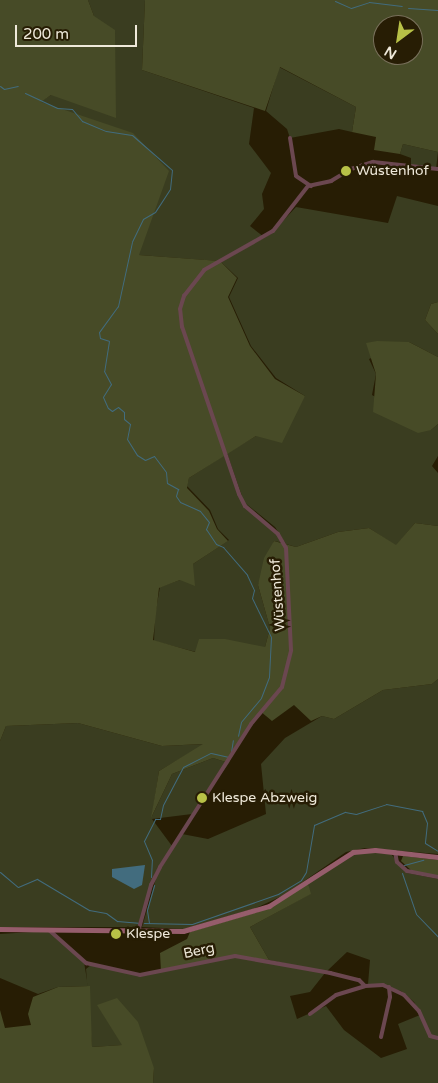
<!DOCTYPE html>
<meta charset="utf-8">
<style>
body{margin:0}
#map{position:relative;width:438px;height:1083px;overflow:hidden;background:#271d04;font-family:"Varela Round",sans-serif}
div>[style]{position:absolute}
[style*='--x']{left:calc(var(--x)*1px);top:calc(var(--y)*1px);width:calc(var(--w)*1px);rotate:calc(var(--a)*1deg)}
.green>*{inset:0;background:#3a3d20}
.forest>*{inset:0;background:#474b27}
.water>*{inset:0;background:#426c7e}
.stream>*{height:1px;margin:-0.5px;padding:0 0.5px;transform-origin:0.5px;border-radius:0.5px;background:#426c7e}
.minor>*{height:4px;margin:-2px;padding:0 2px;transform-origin:2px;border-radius:2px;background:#6b4750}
.secondary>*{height:5px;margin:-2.5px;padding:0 2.5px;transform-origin:2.5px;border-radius:2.5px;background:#965d6c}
.dots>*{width:14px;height:14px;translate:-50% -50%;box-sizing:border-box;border:2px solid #271d04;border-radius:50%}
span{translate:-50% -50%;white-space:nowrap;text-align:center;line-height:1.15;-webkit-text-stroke:5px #271d04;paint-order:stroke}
.poi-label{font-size:14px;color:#efe9da}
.left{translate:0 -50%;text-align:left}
.street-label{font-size:14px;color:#efe9da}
.north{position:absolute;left:373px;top:15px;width:50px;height:50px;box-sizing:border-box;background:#271d04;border:1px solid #776f5a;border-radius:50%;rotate:211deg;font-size:14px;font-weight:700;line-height:20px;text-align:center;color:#efe9da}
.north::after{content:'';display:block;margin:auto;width:18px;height:22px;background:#b8c147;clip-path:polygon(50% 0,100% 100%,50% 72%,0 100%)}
.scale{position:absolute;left:15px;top:25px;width:122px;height:22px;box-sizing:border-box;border:2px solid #efe9da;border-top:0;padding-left:6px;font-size:15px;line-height:18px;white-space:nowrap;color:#efe9da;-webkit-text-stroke:4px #271d04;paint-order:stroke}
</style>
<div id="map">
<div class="green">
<i style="clip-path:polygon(88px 0,145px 0,142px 70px,254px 108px,249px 144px,271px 173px,262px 194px,264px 209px,250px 226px,264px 237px,218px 261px,139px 255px,40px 102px,51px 95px,94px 16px)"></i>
<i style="clip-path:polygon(279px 67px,356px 107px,352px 132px,339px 129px,290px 138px,287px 129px,266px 111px)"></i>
<i style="clip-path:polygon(403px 144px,438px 152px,436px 169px,411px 166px,411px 158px,400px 154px)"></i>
<i style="clip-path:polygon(397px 196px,438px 206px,438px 302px,431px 304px,425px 320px,438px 334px,438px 357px,409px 342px,369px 359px,376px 374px,372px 395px,431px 430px,438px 424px,438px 456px,432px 466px,438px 473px,438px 526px,415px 523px,396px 546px,369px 528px,338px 532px,296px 547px,286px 544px,275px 527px,244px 502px,227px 453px,256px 436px,305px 396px,276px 378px,251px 346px,229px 297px,238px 278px,221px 262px,271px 234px,296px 207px,388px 223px)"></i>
<i style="clip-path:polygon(226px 454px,244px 502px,274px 528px,284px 543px,274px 541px,258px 585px,270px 628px,265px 647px,196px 652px,154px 641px,155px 615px,160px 587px,180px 580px,193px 564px,229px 540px,218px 529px,210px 510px,187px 486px,189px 478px)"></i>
<i style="clip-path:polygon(438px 679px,438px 854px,365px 848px,346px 852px,284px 895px,256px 908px,184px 929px,142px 927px,157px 875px,182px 834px,208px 839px,266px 814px,261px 764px,285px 738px,322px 716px,334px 719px,383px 690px,432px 684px)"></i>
<i style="clip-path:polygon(78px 723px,162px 746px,205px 744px,159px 771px,152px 816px,172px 774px,213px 758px,229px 763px,192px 814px,152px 819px,172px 846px,155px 873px,138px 927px,0 927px,0 741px,6px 726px)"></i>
<i style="clip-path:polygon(365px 852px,391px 854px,407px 873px,438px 879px,438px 1037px,431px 1036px,414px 1002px,401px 991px,368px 984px,370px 960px,347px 952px,326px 972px,269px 960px,250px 927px,310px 894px,308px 883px,346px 856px)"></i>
<i style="clip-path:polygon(48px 931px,84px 962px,88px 986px,58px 987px,38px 994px,0 978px,0 934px)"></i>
<i style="clip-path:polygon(233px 957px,325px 973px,310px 992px,290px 996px,297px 1019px,326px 1006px,344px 1030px,381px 1058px,407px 1049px,398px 1024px,420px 1015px,429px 1037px,438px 1039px,438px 1083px,153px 1083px,154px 1068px,123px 1045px,92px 1047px,86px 969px,91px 965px,140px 976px)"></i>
</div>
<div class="forest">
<i style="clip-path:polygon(0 0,88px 0,94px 16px,115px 30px,116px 118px,51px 95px,41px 102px,133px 133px,169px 171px,139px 255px,220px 261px,237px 278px,228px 297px,250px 346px,275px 379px,305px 396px,282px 443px,256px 436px,189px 478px,187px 488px,209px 511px,217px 529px,228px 541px,193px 564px,195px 586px,180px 580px,159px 588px,153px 640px,195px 652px,199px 639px,225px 639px,265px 647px,270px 628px,258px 585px,264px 558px,274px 541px,296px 547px,338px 532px,369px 528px,396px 545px,415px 523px,438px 526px,438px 679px,432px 684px,383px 690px,334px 719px,322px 716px,311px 721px,294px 705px,272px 721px,260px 711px,234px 748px,229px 763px,213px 758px,172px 774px,151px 818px,159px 771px,203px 744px,162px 746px,78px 723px,6px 726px,0 741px)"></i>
<i style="clip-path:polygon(evenodd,145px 0,438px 0,438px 152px,403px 144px,400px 154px,374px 150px,376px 137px,352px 132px,356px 107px,280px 67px,265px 111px,142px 70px,145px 0,383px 25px,413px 25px,413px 55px,383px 55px,383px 25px)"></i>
<i style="clip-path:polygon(438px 302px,438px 334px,425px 320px,431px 304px)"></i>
<i style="clip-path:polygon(377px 341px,409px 342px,438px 357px,438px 424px,431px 430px,418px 433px,373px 412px,376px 374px,366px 343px)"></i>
<i style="clip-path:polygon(403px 856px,438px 860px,438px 876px,414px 873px,401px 861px)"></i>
<i style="clip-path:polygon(308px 883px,311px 894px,250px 927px,269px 960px,233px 956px,161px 972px,160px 953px,187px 939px,190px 932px,258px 912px)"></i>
<i style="clip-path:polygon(90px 986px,92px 1047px,122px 1045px,97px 1005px,117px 998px,138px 1022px,154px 1068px,153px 1083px,0 1083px,0 1010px,5px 1028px,31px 1025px,28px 1014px,33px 997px,58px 987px)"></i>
</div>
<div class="water">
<i style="clip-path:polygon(145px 865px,142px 885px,134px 889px,112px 877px,112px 869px)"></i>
</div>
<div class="stream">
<i style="--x:335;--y:1;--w:17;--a:24"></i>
<i style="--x:351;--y:8;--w:19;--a:-18"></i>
<i style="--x:369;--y:2;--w:33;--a:7"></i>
<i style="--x:408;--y:8;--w:30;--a:4"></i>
<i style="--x:0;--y:86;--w:5;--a:37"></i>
<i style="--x:4;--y:89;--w:14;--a:-12"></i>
<i style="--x:25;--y:93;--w:35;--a:25"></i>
<i style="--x:57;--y:108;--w:15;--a:4"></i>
<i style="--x:72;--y:109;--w:16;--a:50"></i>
<i style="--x:82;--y:121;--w:26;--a:23"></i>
<i style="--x:106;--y:131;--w:26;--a:9"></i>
<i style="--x:132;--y:135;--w:53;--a:41.2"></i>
<i style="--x:172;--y:170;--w:19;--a:96"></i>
<i style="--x:170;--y:189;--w:27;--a:123"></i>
<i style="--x:155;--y:212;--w:14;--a:150"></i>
<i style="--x:143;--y:219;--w:25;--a:116"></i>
<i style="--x:132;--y:242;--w:66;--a:102.3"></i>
<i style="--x:118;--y:306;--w:32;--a:126"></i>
<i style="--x:99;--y:332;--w:6;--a:81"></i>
<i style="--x:100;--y:338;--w:9;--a:18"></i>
<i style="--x:109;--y:341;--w:30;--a:99"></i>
<i style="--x:104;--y:371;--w:15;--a:62"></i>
<i style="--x:111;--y:384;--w:15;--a:122"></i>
<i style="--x:103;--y:397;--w:12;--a:66"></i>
<i style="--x:108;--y:408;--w:5;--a:37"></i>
<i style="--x:112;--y:411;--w:7;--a:-34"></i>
<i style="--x:118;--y:407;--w:8;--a:40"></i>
<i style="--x:124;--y:412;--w:7;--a:90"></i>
<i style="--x:124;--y:419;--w:8;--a:40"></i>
<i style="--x:130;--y:424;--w:15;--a:101"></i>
<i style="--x:127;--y:439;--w:19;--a:58"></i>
<i style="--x:137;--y:455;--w:9;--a:32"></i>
<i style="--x:145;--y:460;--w:10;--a:-24"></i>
<i style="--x:154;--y:456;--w:20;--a:53"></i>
<i style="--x:166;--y:472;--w:11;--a:85"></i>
<i style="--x:167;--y:483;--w:13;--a:29"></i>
<i style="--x:178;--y:489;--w:7;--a:106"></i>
<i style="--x:176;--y:496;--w:7;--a:56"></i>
<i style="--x:180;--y:502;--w:22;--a:24"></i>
<i style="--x:200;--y:511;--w:14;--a:51"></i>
<i style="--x:209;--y:522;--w:8;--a:113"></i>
<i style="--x:206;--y:529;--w:18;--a:56"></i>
<i style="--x:216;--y:544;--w:8;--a:23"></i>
<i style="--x:223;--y:547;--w:37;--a:49"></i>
<i style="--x:247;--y:575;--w:17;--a:65"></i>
<i style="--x:254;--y:590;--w:8;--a:104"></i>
<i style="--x:252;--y:598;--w:43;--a:64"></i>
<i style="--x:271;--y:637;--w:40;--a:92.9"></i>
<i style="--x:269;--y:677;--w:22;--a:111"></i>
<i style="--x:261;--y:698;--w:31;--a:130"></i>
<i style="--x:241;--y:722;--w:14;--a:102"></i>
<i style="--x:231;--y:752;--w:12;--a:-81"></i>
<i style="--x:404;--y:865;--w:20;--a:-15"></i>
<i style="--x:0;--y:872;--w:23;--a:40"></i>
<i style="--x:18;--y:887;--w:21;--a:-23"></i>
<i style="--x:37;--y:879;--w:61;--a:30.8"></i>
<i style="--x:89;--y:910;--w:17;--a:10"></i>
<i style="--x:106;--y:913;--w:14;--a:36"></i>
<i style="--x:117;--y:921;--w:21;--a:5"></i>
<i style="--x:402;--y:873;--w:43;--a:71.1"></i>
<i style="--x:416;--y:914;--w:32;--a:46"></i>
<i style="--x:151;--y:877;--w:17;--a:-87"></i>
<i style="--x:152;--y:860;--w:21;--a:-113"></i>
<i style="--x:144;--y:841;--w:25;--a:-63"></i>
<i style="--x:155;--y:819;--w:5;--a:0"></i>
<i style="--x:160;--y:819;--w:14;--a:-78"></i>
<i style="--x:163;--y:805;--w:43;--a:-62.2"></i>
<i style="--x:183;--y:767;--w:31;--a:-27"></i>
<i style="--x:211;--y:753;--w:17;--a:13"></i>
<i style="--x:144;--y:923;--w:48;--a:1.2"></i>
<i style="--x:192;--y:924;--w:91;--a:-19.2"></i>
<i style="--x:278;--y:894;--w:27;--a:-31"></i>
<i style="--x:301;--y:880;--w:9;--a:-58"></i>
<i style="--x:306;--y:872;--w:48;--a:-80.3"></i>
<i style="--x:314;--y:825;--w:34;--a:-23"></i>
<i style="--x:345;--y:812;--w:11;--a:10"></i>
<i style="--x:356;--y:814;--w:32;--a:-18"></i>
<i style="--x:386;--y:804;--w:37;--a:11"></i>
<i style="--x:422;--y:811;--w:13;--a:67"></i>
<i style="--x:427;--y:823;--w:20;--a:96"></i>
<i style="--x:425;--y:843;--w:15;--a:32"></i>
<i style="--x:149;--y:923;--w:13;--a:-99"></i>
<i style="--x:147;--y:910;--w:26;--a:-74"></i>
</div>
<div class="minor">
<i style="--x:290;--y:138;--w:38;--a:81"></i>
<i style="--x:296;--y:176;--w:18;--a:34"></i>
<i style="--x:395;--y:852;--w:10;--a:79"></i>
<i style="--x:397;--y:862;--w:13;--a:42"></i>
<i style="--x:407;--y:871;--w:32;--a:11"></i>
<i style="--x:49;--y:930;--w:50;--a:41.7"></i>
<i style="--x:86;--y:963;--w:55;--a:12.5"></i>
<i style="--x:140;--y:975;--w:97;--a:-11.3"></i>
<i style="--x:235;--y:956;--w:97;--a:10.1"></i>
<i style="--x:330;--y:973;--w:30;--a:14"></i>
<i style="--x:359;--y:980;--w:8;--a:45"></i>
<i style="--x:138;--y:932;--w:49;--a:-74.5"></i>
<i style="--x:151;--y:885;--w:20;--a:-63"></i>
<i style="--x:160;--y:867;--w:169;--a:-57.5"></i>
<i style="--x:251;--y:724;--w:48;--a:-50"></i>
<i style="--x:282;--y:687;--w:38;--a:-76"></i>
<i style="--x:291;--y:650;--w:102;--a:-92.8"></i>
<i style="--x:286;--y:548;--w:16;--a:-120"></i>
<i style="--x:278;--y:534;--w:43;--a:-139.7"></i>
<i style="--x:245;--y:506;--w:13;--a:-117"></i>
<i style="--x:239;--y:494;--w:176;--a:-108.8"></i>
<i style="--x:182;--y:327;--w:18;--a:-96"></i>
<i style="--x:180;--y:309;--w:14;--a:-73"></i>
<i style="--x:184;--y:296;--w:33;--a:-52"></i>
<i style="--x:204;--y:270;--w:79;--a:-29.5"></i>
<i style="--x:273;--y:231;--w:57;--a:-52.1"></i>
<i style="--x:308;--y:186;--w:24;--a:-12"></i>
<i style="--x:331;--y:181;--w:23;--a:-31"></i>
<i style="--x:351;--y:169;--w:23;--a:-18"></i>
<i style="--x:373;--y:162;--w:65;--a:6.1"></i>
<i style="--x:310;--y:1014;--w:32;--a:-36"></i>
<i style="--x:336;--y:995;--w:30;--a:-17"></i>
<i style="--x:365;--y:986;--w:18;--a:-3"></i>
<i style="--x:383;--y:985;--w:23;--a:25"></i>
<i style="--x:404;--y:995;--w:22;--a:47"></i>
<i style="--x:419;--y:1011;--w:27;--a:66"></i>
<i style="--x:430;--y:1036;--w:8;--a:14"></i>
<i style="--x:381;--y:1037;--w:41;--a:-77.3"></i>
<i style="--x:390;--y:997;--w:10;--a:-96"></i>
</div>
<div class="secondary">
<i style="--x:0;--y:929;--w:183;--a:0.6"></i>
<i style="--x:183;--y:931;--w:90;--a:-16.2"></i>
<i style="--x:269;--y:906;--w:100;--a:-32.7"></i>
<i style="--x:353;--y:852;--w:22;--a:-5"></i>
<i style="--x:375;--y:850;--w:63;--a:6.3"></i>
</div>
<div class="dots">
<i style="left:346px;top:171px;background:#b8c147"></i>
<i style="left:202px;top:798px;background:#b8c147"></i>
<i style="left:116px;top:934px;background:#b8c147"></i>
</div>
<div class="poi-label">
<span class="left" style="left:356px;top:171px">Wüstenhof</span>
<span class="left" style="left:212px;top:798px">Klespe Abzweig</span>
<span class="left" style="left:126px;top:934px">Klespe</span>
</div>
<div class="street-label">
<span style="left:278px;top:595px;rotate:-94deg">Wüstenhof</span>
<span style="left:199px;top:951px;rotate:-12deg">Berg</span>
</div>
<div class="north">N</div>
<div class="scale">200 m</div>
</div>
